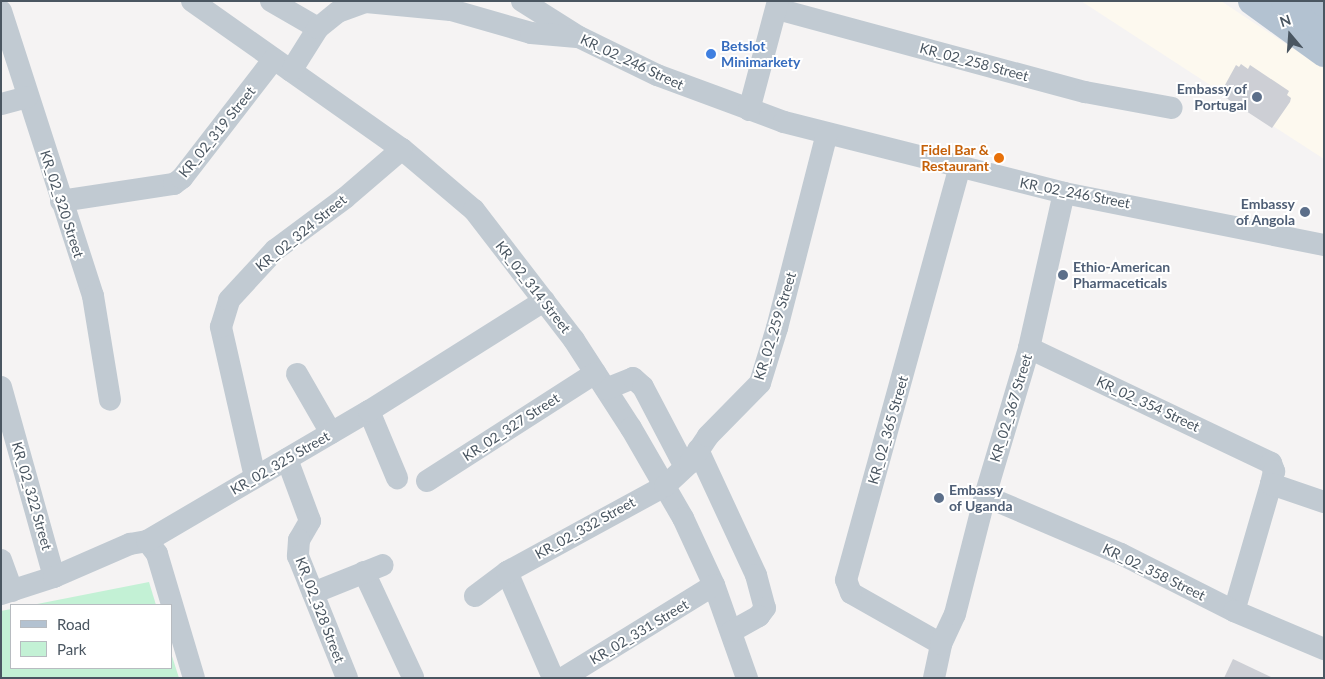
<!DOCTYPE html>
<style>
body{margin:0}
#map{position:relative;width:1325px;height:679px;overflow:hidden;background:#f5f3f3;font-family:Lato,sans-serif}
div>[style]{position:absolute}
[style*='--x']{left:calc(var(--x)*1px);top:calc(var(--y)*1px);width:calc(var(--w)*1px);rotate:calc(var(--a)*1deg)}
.commercial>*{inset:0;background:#fdf9ef}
.green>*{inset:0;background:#c3f1d5}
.building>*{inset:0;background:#cdcfd5}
.minor>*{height:22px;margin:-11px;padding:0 11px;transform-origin:11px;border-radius:11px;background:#c1cad2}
.major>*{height:28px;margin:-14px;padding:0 14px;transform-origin:14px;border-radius:14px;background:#b3c2d1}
.dots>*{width:14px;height:14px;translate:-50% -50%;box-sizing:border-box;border:2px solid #fff;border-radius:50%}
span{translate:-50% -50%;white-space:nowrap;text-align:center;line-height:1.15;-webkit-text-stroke:4px #fff;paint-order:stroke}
.shop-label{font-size:14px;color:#366cbe;font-weight:700}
.left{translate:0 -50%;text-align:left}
.street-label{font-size:14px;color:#4a5661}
.service-label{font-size:14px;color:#4e5e75;font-weight:700}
.right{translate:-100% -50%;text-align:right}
.food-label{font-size:14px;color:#c56008;font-weight:700}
.frame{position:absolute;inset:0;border:2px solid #4a5661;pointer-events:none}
.legend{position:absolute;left:10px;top:604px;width:162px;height:65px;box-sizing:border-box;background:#fff;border:1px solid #b7bbc0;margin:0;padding:6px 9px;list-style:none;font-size:15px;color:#4a5661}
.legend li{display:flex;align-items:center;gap:10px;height:25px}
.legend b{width:25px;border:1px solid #b7bbc0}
.north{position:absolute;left:1265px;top:10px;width:50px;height:50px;-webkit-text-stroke:4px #fff;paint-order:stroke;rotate:342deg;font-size:14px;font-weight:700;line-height:20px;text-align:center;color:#4a5661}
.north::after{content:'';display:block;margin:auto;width:18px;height:22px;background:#4a5661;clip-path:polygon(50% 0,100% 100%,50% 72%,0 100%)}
</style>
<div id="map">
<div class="commercial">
<i style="clip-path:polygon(1081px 1px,1221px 1px,1324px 69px,1324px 159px)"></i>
</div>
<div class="green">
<i style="clip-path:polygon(149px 582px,156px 605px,32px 605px)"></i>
<i style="clip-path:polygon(11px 609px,11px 668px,171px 668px,171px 653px,179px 678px,1px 678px,1px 611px)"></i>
</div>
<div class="building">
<i style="clip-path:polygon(1241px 64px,1248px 69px,1250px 65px,1289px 91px,1287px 95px,1291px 98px,1290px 102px,1272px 128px,1220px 94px,1236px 65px,1239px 67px)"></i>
<i style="clip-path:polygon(1233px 659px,1273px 678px,1224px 678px)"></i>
</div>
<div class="minor">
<i style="--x:192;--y:1;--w:257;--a:35.2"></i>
<i style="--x:402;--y:149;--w:94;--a:40.3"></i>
<i style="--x:474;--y:210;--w:164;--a:52.4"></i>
<i style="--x:574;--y:340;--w:105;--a:57.1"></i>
<i style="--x:631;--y:428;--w:104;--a:60"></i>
<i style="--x:683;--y:518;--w:74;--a:65.2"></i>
<i style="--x:714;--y:585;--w:99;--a:70.5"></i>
<i style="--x:271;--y:1;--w:54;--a:29.9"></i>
<i style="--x:522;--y:1;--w:67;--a:32.3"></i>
<i style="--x:579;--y:37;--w:87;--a:26"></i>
<i style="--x:657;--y:75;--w:135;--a:20.3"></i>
<i style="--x:784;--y:122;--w:289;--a:14.2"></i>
<i style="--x:1064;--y:193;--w:265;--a:11.3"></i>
<i style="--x:777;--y:9;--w:319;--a:15.1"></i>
<i style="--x:1085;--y:92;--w:88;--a:10.4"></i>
<i style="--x:1;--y:11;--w:299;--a:72.1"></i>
<i style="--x:93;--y:296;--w:105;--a:80.7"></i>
<i style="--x:291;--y:71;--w:51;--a:-57.9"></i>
<i style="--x:318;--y:28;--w:26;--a:-39"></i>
<i style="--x:338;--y:12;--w:30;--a:-20"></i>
<i style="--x:366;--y:2;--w:85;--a:5.4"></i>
<i style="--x:451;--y:10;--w:83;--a:16"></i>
<i style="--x:531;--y:33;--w:46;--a:5"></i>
<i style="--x:1;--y:104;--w:27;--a:-15"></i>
<i style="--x:749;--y:110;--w:113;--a:-75.1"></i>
<i style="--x:61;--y:201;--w:114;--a:-8.6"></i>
<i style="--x:174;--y:184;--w:10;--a:-37"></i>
<i style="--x:182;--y:178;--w:150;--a:-52.3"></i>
<i style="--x:1029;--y:348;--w:268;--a:25.4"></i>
<i style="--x:1271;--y:463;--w:9;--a:69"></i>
<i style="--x:1274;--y:471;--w:13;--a:103"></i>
<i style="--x:1271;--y:484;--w:132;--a:106.2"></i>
<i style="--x:297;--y:374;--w:68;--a:60"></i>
<i style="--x:1;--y:387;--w:197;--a:74.4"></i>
<i style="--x:606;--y:389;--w:29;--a:-22"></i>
<i style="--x:633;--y:378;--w:13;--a:42"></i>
<i style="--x:643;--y:387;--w:90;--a:62.3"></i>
<i style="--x:369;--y:411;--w:73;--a:67.3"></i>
<i style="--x:698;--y:450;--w:138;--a:65.1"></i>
<i style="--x:756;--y:575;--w:34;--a:75"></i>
<i style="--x:765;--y:608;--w:10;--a:127"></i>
<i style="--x:759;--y:616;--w:31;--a:151"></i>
<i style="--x:287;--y:459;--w:66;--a:69.6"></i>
<i style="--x:310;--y:521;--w:22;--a:120"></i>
<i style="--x:299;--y:540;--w:16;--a:94"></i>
<i style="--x:298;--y:556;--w:131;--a:68.1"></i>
<i style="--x:255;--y:477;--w:154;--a:-102.8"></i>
<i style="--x:221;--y:327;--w:28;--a:-73"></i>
<i style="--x:229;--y:300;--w:68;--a:-47.4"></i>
<i style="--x:275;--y:250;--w:87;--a:-36.6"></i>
<i style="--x:345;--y:198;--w:75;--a:-40.7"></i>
<i style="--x:427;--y:481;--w:200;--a:-32.7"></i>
<i style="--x:1271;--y:484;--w:56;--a:18.8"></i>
<i style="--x:985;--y:496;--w:148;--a:23.1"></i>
<i style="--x:1121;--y:554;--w:127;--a:26.8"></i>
<i style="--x:1234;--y:611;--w:98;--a:22.9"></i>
<i style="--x:147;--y:541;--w:16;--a:52"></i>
<i style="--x:157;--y:554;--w:129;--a:73.4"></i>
<i style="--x:1;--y:560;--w:33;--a:70"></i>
<i style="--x:364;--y:572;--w:116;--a:65"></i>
<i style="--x:507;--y:572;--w:116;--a:66.5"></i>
<i style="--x:313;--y:593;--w:75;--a:-21.8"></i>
<i style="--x:1;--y:594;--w:56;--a:-17.8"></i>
<i style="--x:54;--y:577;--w:83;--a:-23.5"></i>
<i style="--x:130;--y:544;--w:17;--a:-10"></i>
<i style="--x:147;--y:541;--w:257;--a:-30.4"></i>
<i style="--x:369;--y:411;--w:207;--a:-32.2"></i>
<i style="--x:475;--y:596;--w:40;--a:-37"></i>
<i style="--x:507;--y:572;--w:180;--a:-28.6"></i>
<i style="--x:665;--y:486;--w:34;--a:-43"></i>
<i style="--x:690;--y:463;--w:32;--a:-56"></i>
<i style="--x:708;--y:436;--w:74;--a:-45.5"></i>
<i style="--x:760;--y:383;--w:58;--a:-72.8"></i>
<i style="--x:777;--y:328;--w:201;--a:-75.6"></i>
<i style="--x:941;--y:644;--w:103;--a:-150.5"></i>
<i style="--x:851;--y:593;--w:14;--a:-111"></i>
<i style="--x:846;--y:580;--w:429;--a:-74.6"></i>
<i style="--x:563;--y:678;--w:177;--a:-31.6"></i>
<i style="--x:934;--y:678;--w:35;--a:-78"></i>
<i style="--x:941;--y:644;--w:33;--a:-65"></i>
<i style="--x:955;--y:614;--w:122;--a:-75.7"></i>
<i style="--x:985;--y:496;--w:154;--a:-73.4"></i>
<i style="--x:1029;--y:348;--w:159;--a:-77.3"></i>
</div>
<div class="major">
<i style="--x:1252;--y:1;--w:89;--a:35.8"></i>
<i style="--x:1285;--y:1;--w:48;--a:35.7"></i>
<i style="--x:1322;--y:1;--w:3;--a:45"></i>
</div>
<div class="dots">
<i style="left:711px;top:54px;background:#3f7fe0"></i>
<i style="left:1257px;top:97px;background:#5c6f8a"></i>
<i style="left:999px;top:158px;background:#e8710a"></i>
<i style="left:1305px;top:212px;background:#5c6f8a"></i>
<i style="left:1063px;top:275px;background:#5c6f8a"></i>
<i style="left:939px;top:498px;background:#5c6f8a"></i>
</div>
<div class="shop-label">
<span class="left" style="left:721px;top:54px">Betslot<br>Minimarkety</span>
</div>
<div class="street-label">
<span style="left:632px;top:62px;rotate:25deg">KR_02_246 Street</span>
<span style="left:974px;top:62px;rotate:15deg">KR_02_258 Street</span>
<span style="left:217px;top:132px;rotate:-51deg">KR_02_319 Street</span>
<span style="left:1075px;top:193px;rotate:11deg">KR_02_246 Street</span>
<span style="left:62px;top:204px;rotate:72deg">KR_02_320 Street</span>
<span style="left:301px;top:233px;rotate:-39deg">KR_02_324 Street</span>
<span style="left:533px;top:287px;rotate:52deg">KR_02_314 Street</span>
<span style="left:775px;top:326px;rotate:-73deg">KR_02_259 Street</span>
<span style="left:1148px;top:404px;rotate:25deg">KR_02_354 Street</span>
<span style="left:1011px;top:408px;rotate:-73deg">KR_02_367 Street</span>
<span style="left:511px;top:427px;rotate:-33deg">KR_02_327 Street</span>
<span style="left:888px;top:430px;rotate:-74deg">KR_02_365 Street</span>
<span style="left:280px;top:463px;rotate:-30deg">KR_02_325 Street</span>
<span style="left:32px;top:496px;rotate:74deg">KR_02_322 Street</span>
<span style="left:585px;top:528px;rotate:-29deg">KR_02_332 Street</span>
<span style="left:1154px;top:572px;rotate:26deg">KR_02_358 Street</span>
<span style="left:320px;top:610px;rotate:69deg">KR_02_328 Street</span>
<span style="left:639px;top:632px;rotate:-31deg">KR_02_331 Street</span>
</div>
<div class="service-label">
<span class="right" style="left:1247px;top:97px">Embassy of<br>Portugal</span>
<span class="right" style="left:1295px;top:212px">Embassy<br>of Angola</span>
<span class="left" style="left:1073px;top:275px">Ethio-American<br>Pharmaceticals</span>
<span class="left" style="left:949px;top:498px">Embassy<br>of Uganda</span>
</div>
<div class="food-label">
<span class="right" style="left:989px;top:158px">Fidel Bar &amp;<br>Restaurant</span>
</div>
<div class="frame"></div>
<ul class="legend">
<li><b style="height:6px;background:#b3c2d1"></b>Road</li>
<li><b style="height:14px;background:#c3f1d5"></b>Park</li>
</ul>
<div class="north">N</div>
</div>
